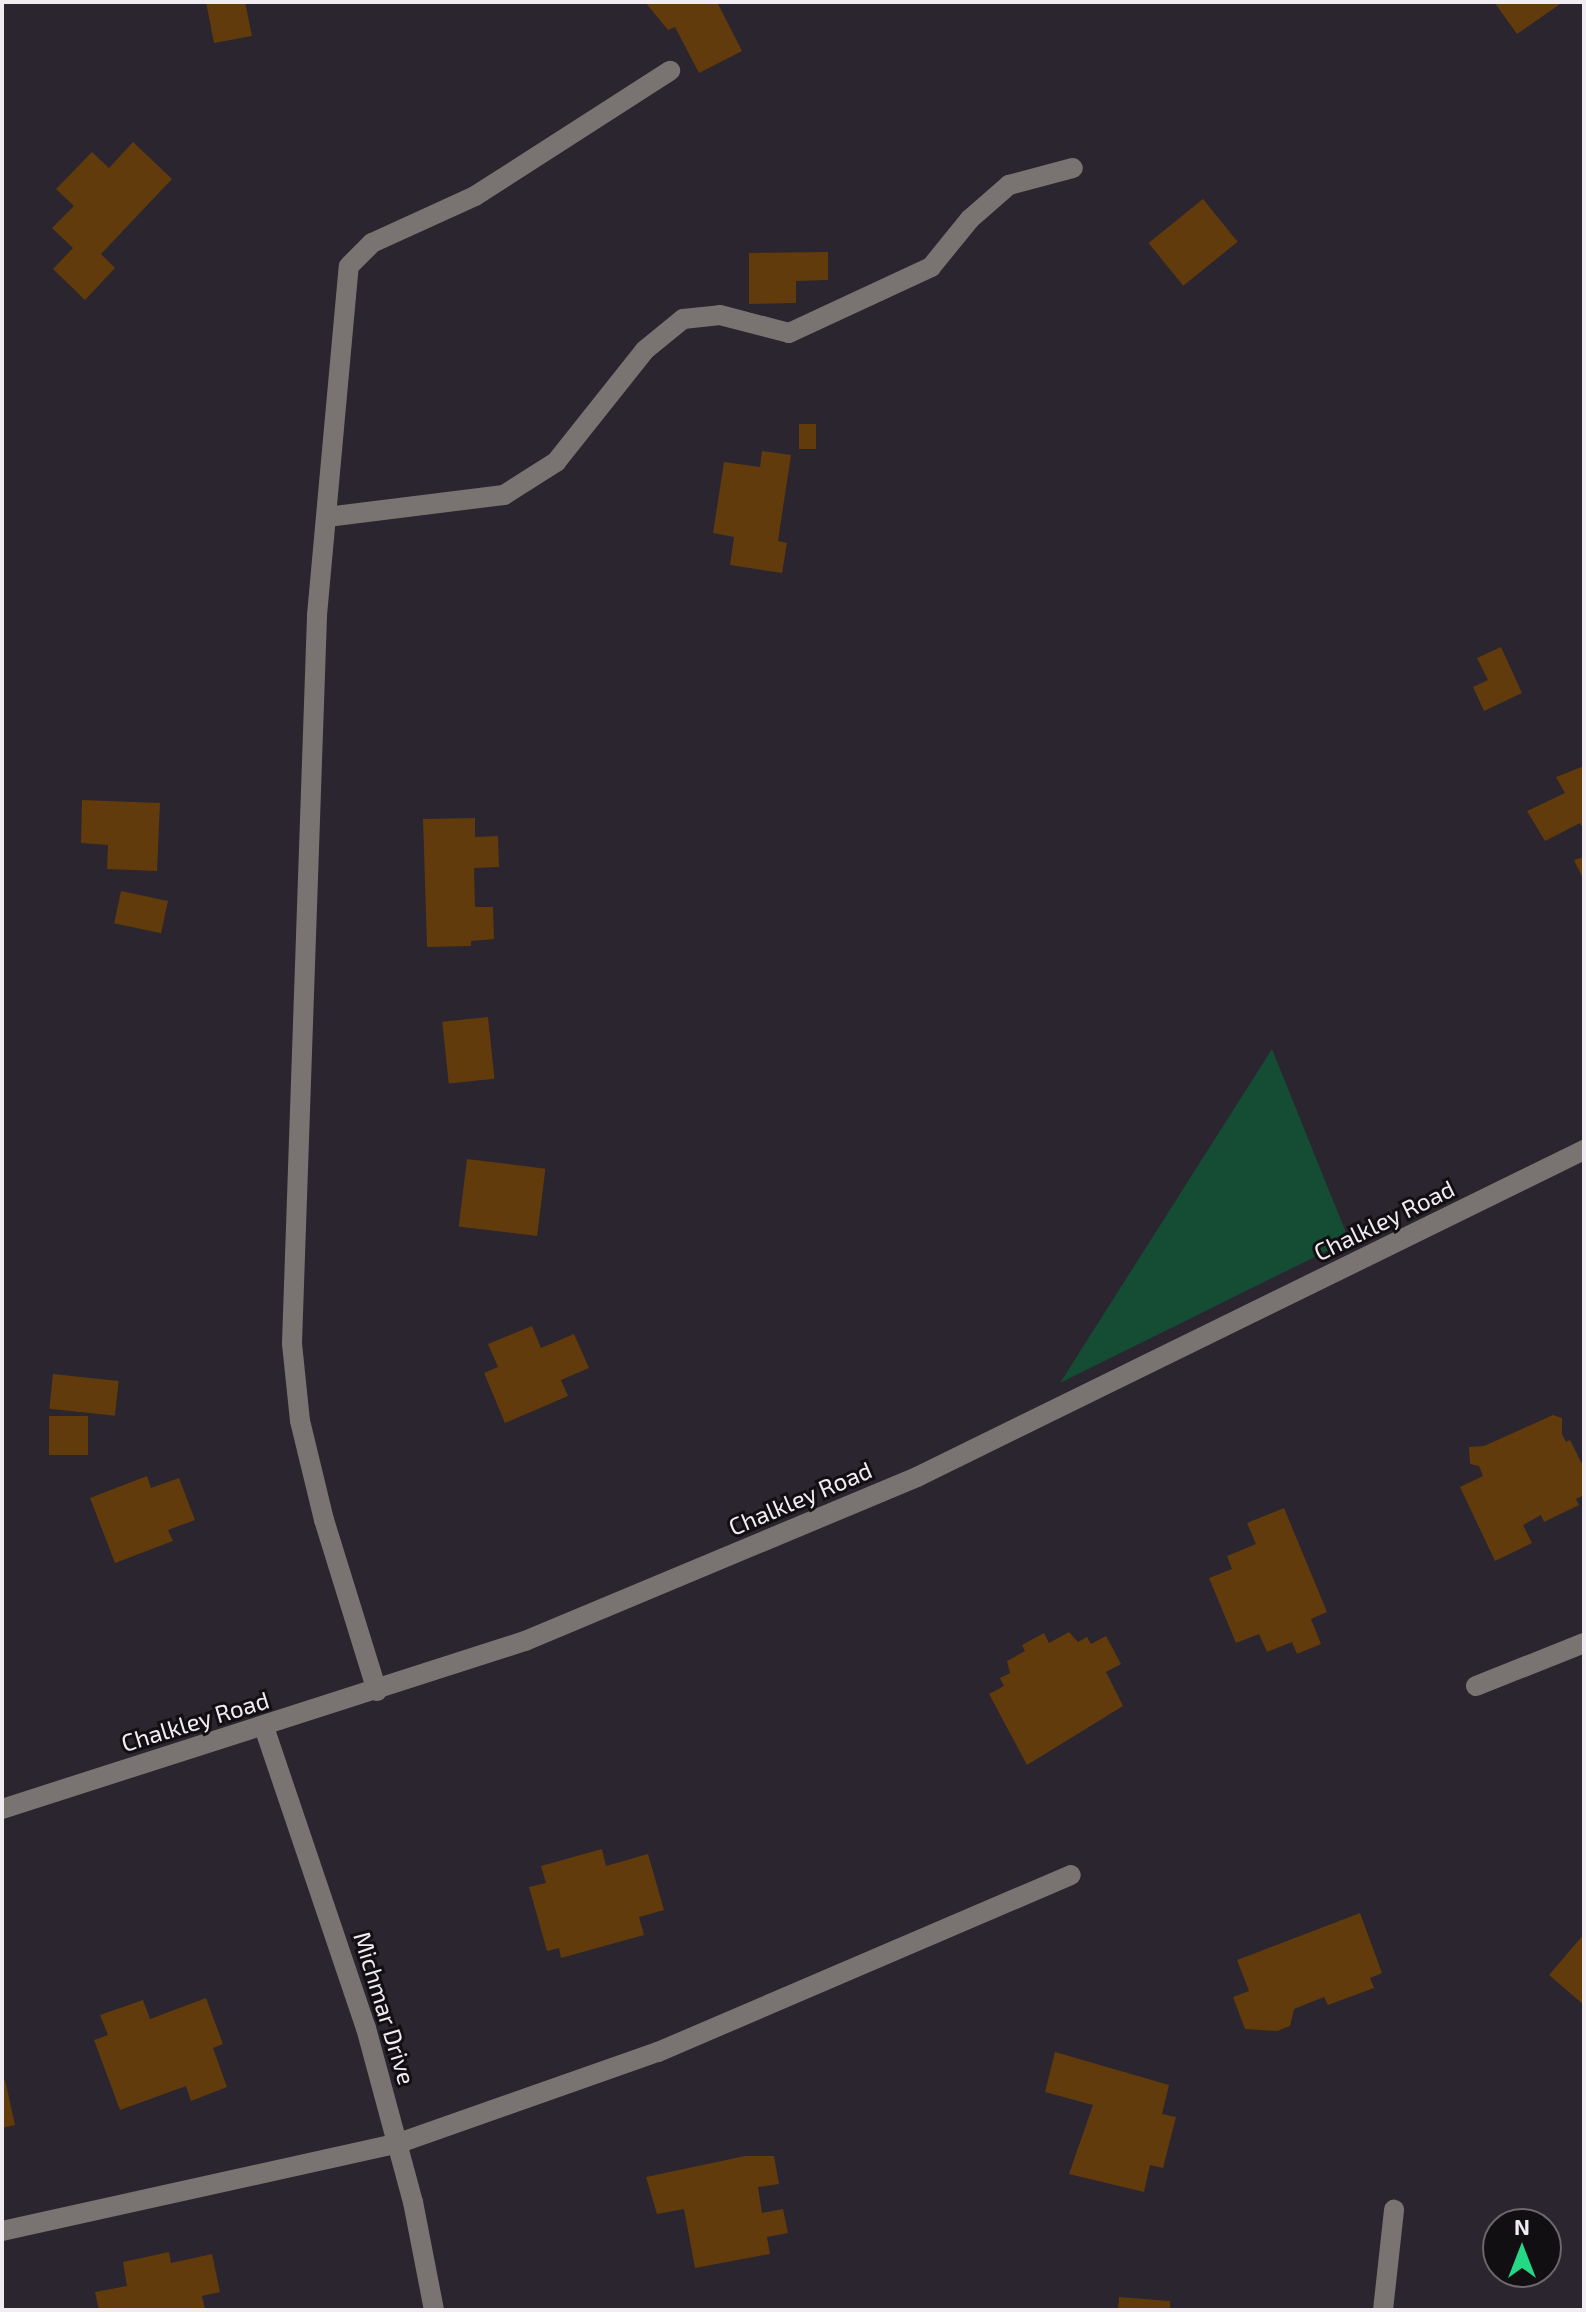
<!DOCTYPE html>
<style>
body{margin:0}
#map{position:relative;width:1586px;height:2312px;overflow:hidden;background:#2a252e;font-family:"Exo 2",sans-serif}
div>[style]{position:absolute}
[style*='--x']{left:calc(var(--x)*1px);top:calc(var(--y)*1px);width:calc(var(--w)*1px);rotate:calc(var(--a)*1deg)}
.green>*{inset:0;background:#144d34}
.building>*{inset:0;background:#613b0b;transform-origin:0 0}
.minor>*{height:20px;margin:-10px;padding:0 10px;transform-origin:10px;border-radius:10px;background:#797471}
span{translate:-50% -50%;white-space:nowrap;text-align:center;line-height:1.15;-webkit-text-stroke:6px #120f13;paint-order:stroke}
.street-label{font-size:24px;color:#f0ecf2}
.frame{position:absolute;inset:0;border:4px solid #f0ecf2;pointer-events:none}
.north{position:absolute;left:1482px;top:2208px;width:80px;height:80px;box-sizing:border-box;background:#120f13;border:2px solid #6b676c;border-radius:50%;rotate:0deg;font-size:22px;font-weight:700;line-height:32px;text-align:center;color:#f0ecf2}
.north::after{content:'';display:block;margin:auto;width:28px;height:36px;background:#25d886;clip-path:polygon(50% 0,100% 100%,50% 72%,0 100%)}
</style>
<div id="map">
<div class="green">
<i style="clip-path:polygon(1272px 1049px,1349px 1240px,1060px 1383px)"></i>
</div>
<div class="building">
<i style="clip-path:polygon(206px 2px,245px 2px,252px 36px,214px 43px)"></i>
<i style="clip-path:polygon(645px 2px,717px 2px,742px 51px,699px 73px,675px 27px,668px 30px)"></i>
<i style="clip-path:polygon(1494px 2px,1563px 2px,1517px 34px)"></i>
<i style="clip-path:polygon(133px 142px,172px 179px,101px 254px,115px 268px,85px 300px,53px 269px,73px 248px,52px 228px,74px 206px,56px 189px,92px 152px,109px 168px)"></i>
<i style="left:1203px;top:199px;width:55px;height:70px;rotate:51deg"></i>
<i style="clip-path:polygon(828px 252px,828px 280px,796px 281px,796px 303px,749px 304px,749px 253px)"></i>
<i style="left:799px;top:424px;width:17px;height:25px"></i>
<i style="clip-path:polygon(762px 451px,791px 455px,778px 541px,787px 543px,782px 573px,730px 565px,734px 537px,713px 533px,724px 462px,760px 467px)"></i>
<i style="clip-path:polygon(1501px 647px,1522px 693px,1484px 711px,1473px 687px,1488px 680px,1477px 658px)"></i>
<i style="clip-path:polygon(1584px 766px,1584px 830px,1580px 823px,1545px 841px,1527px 811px,1565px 793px,1556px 777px)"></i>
<i style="clip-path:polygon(82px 800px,160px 803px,157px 871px,107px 869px,108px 845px,81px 843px)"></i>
<i style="clip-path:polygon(475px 818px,475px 837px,498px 836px,499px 867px,474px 868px,475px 907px,493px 907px,494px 939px,471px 941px,471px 946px,427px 947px,423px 819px)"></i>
<i style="clip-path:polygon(1584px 857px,1584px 881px,1574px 860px)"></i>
<i style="left:121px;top:891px;width:48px;height:33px;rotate:12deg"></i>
<i style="left:488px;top:1017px;width:62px;height:46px;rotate:84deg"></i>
<i style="left:467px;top:1159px;width:79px;height:68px;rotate:7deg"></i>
<i style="clip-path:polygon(532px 1326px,541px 1348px,574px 1334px,589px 1368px,561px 1380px,568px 1396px,505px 1423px,484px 1373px,498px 1367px,488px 1344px)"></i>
<i style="left:53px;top:1374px;width:66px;height:35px;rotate:6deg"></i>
<i style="clip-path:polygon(1553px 1415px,1562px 1418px,1562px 1434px,1566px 1442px,1570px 1440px,1584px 1468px,1584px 1495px,1576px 1499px,1579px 1505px,1544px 1522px,1541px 1515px,1523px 1525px,1532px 1543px,1495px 1561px,1460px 1487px,1483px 1476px,1479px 1466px,1470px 1464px,1469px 1447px,1484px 1446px)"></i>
<i style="left:49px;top:1416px;width:39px;height:39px"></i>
<i style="clip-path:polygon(147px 1476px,151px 1488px,179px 1478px,195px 1520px,168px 1530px,173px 1541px,115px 1563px,90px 1498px)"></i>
<i style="clip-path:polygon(1284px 1508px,1327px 1612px,1311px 1619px,1321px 1644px,1297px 1654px,1292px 1642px,1267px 1652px,1259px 1634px,1236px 1643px,1209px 1578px,1232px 1569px,1227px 1556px,1256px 1544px,1247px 1523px)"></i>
<i style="clip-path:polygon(1069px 1632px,1078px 1642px,1087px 1637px,1091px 1644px,1106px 1636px,1121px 1664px,1106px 1672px,1123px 1706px,1027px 1765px,989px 1694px,1004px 1686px,1000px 1678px,1010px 1673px,1007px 1661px,1025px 1651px,1022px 1645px,1044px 1633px,1049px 1643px)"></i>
<i style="clip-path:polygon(602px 1849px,606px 1866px,648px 1854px,664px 1910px,639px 1917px,644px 1935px,561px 1958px,559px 1948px,547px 1951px,529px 1887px,546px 1883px,541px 1866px)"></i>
<i style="clip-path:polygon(1360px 1913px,1382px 1973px,1370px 1978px,1374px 1988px,1328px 2005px,1324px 1997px,1294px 2009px,1290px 2026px,1277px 2031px,1245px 2029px,1233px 1997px,1249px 1991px,1237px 1960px)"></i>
<i style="clip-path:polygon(1584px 1934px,1584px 2005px,1549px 1975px)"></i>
<i style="clip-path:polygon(206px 1998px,223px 2044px,213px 2048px,227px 2087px,191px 2101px,186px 2086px,120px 2110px,94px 2040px,108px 2035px,100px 2015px,143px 2000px,150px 2019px)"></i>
<i style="clip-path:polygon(1055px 2052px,1169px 2085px,1162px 2114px,1176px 2117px,1163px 2168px,1150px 2165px,1144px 2192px,1069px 2174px,1093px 2105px,1045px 2092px)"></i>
<i style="clip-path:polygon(5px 2080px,15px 2125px,2px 2128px,2px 2081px)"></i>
<i style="clip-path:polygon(745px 2156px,774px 2156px,779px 2184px,758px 2187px,762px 2213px,783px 2209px,788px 2233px,767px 2237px,770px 2254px,695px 2268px,684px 2209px,657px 2214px,646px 2177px)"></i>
<i style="clip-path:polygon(169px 2252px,171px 2263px,212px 2254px,220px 2292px,202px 2296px,205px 2309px,99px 2310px,95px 2292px,127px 2286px,123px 2262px)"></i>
<i style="clip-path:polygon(1119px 2297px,1170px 2301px,1170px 2310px,1118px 2310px)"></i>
</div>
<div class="minor">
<i style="--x:327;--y:517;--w:178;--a:-7.1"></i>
<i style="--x:504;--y:495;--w:62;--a:-32.4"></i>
<i style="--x:556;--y:462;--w:143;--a:-51.5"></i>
<i style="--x:645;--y:350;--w:49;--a:-39.2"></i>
<i style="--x:683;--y:319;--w:37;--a:-6"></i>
<i style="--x:720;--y:315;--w:71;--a:14.6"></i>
<i style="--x:789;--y:333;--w:157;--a:-24.9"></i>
<i style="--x:931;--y:267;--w:62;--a:-50.9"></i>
<i style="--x:970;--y:219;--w:52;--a:-41.1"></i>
<i style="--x:1009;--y:185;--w:66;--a:-14.9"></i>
<i style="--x:1476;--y:1686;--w:116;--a:-21.7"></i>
<i style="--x:377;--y:1691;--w:179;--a:-107.2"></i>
<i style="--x:324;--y:1520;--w:102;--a:-103.6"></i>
<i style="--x:300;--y:1421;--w:78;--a:-95.9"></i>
<i style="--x:292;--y:1343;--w:728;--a:-88.03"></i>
<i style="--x:317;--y:615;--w:350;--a:-84.8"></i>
<i style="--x:349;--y:266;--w:33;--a:-45"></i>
<i style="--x:372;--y:243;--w:113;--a:-24.5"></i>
<i style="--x:475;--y:196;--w:232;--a:-32.7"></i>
<i style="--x:264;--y:1727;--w:318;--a:71.3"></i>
<i style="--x:366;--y:2028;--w:180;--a:74.9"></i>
<i style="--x:413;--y:2202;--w:110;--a:79"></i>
<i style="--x:2;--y:1809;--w:549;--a:-17.81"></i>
<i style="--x:525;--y:1641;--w:425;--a:-22.7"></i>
<i style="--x:917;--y:1477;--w:743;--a:-26.12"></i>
<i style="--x:2;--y:2231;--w:407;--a:-12.5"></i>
<i style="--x:399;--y:2143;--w:275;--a:-19.4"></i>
<i style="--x:658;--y:2052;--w:449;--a:-23.2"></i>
<i style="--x:1383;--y:2310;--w:101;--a:-83.7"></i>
</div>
<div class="street-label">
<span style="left:1384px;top:1220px;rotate:-26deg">Chalkley Road</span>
<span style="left:800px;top:1498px;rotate:-23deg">Chalkley Road</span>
<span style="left:195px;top:1721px;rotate:-17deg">Chalkley Road</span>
<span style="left:385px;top:2008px;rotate:73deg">Michmar Drive</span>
</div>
<div class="frame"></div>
<div class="north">N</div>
</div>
